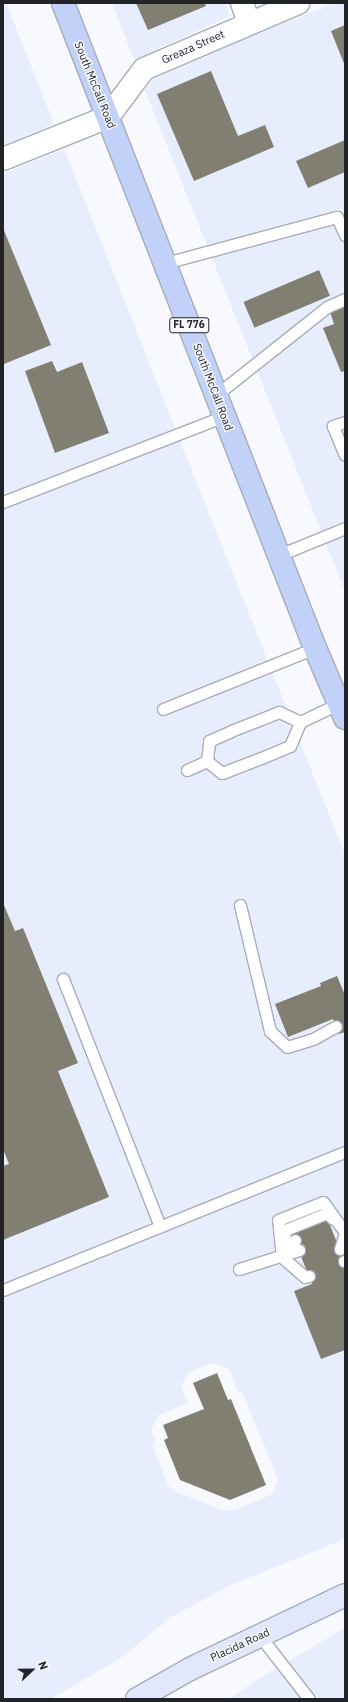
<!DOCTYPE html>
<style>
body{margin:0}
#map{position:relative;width:348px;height:1702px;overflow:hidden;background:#f7f9fe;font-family:"IBM Plex Sans",sans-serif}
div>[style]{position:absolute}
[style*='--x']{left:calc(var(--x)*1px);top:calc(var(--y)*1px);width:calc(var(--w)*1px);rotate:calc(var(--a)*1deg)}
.built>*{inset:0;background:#e7edfd}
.building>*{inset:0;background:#817e72;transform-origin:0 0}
.roads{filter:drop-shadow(1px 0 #a7acb8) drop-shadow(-1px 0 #a7acb8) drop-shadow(0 1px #a7acb8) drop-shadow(0 -1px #a7acb8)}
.lane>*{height:11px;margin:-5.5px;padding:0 5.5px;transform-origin:5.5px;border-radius:5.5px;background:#fff}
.street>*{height:22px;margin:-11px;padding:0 11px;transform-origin:11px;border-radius:11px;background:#fff}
.secondary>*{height:22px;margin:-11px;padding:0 11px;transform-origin:11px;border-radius:11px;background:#e1e8fc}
.primary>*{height:22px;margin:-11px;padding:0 11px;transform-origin:11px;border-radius:11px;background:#c2d1f8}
span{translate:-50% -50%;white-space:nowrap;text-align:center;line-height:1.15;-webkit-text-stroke:3px #f7f9fe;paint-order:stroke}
.shield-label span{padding:1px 3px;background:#f7f9fe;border:1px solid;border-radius:3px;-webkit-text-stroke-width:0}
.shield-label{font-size:10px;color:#212327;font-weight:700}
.street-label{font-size:11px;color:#212327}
.frame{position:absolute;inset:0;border:4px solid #212327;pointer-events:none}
.north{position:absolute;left:12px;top:1650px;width:40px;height:40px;-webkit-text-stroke:3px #f7f9fe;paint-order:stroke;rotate:68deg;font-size:11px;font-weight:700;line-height:16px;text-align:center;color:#212327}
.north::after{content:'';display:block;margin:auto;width:14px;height:18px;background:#212327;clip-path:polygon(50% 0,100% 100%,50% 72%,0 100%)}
</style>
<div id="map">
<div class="built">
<i style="clip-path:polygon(3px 3px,6px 3px,54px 124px,3px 145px)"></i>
<i style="clip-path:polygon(112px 3px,226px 3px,230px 16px,134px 60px)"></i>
<i style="clip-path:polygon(335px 3px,345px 3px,345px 591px,145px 90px,154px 79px,254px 35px)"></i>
<i style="clip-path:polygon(evenodd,64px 149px,345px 855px,345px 1539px,233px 1584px,171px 1617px,118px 1660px,50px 1699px,3px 1699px,3px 174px,64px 149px,213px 1363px,229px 1368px,238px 1392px,243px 1394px,278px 1480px,271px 1495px,235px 1510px,225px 1511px,174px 1491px,168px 1485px,152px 1445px,155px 1440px,151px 1430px,159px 1415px,188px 1403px,181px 1387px,189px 1372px,213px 1363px)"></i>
<i style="clip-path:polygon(345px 1628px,345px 1699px,228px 1699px,270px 1672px)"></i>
</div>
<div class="building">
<i style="clip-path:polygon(136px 3px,205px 3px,206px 6px,148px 30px)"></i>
<i style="clip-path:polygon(345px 25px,345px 66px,331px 31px)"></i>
<i style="clip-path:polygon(211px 71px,238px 136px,265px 125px,274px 147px,194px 181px,157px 94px)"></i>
<i style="clip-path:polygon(345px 140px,345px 172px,308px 188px,296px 161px)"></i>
<i style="clip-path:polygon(3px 228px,51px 345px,4px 364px,3px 361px)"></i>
<i style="left:319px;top:270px;width:28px;height:82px;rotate:67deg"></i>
<i style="clip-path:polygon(345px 306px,345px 371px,341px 372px,323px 328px,334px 324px,330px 312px)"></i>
<i style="clip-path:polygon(52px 361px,57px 372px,82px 362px,109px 433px,55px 453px,25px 371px)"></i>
<i style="clip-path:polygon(3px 903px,15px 931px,23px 928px,78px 1063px,58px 1071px,109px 1197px,3px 1240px,3px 1166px,9px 1164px,3px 1149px)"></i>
<i style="clip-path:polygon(337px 976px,345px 995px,345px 1032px,339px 1034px,333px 1019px,288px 1037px,275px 1004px,321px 986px,320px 983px)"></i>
<i style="clip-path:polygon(326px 1215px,345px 1263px,345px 1350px,321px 1359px,294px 1291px,312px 1284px,290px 1229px)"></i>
<i style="clip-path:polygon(217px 1373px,228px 1400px,231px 1399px,266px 1485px,230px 1500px,180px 1480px,164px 1440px,168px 1438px,163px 1425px,204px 1409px,193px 1383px)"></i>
</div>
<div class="roads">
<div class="lane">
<i style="--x:165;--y:263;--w:178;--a:-15"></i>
<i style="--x:337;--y:217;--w:20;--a:66"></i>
<i style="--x:216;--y:395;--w:142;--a:-38.4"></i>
<i style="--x:327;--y:307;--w:20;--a:-24"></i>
<i style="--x:345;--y:422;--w:13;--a:162"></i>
<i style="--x:333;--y:426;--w:31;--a:68"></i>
<i style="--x:3;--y:502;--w:238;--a:-21.2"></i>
<i style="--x:279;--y:555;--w:71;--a:-22.2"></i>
<i style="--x:163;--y:709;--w:164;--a:-21.9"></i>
<i style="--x:207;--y:761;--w:19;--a:39"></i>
<i style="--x:222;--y:773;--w:47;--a:-21.1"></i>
<i style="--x:266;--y:756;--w:26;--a:-23"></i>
<i style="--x:290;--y:746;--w:26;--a:-67"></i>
<i style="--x:300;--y:722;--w:47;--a:-25.5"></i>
<i style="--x:207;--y:761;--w:20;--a:-84"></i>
<i style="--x:209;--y:741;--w:24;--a:-24"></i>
<i style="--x:231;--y:731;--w:52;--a:-21.6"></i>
<i style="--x:279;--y:712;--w:23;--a:25"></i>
<i style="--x:187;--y:770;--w:22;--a:-24"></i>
<i style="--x:240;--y:905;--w:130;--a:76.6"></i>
<i style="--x:270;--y:1031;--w:23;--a:43"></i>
<i style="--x:287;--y:1047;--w:27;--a:-17"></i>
<i style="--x:313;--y:1039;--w:26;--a:-29"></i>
<i style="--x:63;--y:979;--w:266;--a:68.6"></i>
<i style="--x:284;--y:1242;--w:12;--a:-85"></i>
<i style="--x:285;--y:1230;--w:45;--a:-22"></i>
<i style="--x:327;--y:1213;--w:8;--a:45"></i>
<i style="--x:340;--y:1249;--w:16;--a:-72"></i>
<i style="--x:283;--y:1255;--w:19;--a:-51"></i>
<i style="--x:344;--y:1261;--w:1;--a:0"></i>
<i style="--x:239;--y:1269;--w:63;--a:-17.6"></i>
<i style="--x:309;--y:1276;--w:4;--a:166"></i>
<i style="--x:305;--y:1277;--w:30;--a:-139"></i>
<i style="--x:282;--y:1257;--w:37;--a:-96"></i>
<i style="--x:278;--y:1220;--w:48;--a:-21.8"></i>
<i style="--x:323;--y:1202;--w:37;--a:54"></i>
<i style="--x:3;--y:1290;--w:369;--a:-22"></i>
<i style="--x:260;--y:1636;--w:80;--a:52.1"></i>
</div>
<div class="street">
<i style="--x:242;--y:3;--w:20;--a:70"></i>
<i style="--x:3;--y:159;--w:113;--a:-21.8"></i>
<i style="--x:108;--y:117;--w:60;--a:-53.1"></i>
<i style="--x:144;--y:69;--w:168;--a:-23.2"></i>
</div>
<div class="secondary">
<i style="--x:137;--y:1699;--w:61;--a:-29.5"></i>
<i style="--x:190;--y:1669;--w:172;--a:-25.5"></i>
</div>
<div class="primary">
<i style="--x:63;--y:3;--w:692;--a:68.66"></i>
<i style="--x:315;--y:648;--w:76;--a:66.8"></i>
</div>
</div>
<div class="shield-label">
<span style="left:189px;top:325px">FL 776</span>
</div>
<div class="street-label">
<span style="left:193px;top:47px;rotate:-24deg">Greaza Street</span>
<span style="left:95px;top:85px;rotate:68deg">South McCall Road</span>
<span style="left:213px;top:387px;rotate:69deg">South McCall Road</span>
<span style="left:240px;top:1645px;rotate:-25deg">Placida Road</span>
</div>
<div class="frame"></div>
<div class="north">N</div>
</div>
